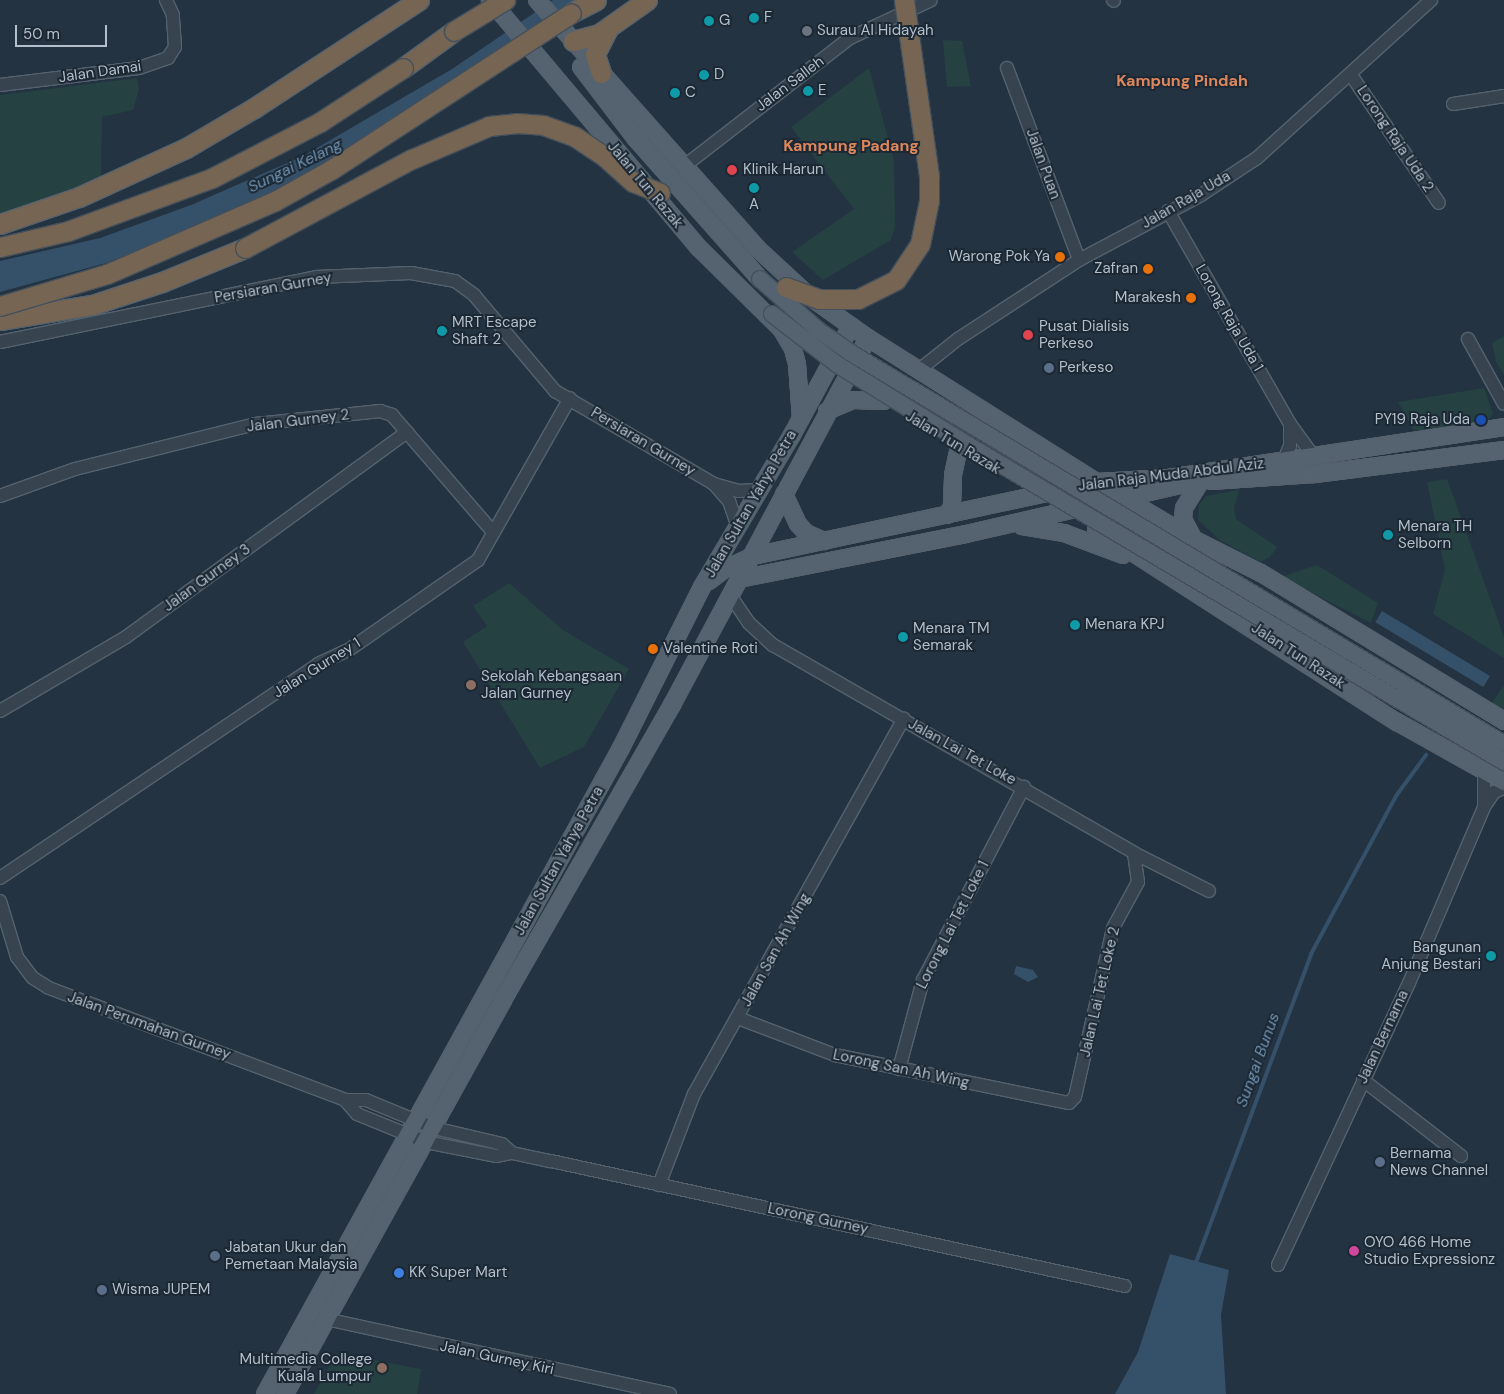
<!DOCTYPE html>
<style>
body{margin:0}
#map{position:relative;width:1504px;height:1394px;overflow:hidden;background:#233341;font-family:"DM Sans",sans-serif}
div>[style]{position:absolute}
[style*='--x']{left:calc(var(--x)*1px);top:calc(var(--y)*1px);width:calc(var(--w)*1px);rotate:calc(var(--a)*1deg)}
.green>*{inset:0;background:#254142}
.water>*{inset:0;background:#355069;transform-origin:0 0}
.stream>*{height:4px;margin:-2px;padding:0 2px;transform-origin:2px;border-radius:2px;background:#355069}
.roads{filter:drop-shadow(1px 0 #55626e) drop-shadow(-1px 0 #55626e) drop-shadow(0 1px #55626e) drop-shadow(0 -1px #55626e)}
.minor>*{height:12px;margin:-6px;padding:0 6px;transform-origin:6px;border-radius:6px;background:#374450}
.major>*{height:16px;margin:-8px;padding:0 8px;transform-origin:8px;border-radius:8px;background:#556370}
.highway>*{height:19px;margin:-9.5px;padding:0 9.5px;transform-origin:9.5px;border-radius:9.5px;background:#776553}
.bridges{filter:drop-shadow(1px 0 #43505c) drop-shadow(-1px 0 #43505c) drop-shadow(0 1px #43505c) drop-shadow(0 -1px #43505c)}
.major-bridge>*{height:16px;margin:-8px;padding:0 8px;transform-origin:8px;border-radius:8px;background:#556370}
.highway-bridge>*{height:19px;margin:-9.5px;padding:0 9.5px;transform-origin:9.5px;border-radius:9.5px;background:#776553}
.dots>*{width:14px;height:14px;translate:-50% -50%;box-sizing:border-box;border:2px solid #1c2935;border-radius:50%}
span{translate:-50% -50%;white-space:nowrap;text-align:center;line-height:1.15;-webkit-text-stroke:4px #1c2935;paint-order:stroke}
.poi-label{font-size:15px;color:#b3bfcb}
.left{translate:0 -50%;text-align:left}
.right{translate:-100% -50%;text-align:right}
.street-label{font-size:15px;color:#b3bfcb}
.neighbourhood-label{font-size:16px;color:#dd875c;font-weight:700}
.water-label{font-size:16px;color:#7193b1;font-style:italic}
.scale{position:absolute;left:15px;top:25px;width:92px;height:22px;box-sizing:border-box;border:2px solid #b3bfcb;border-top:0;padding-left:6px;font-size:15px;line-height:18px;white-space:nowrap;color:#b3bfcb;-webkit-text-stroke:4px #1c2935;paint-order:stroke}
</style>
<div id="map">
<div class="green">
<i style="clip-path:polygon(943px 40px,962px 41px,971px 86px,947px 87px)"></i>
<i style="clip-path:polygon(869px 68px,894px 160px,895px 227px,891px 240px,823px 280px,792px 252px,854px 209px,791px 127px)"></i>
<i style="clip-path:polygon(137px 78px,139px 89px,133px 110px,102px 117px,101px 180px,0 216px,0 95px)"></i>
<i style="clip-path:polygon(1504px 336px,1504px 375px,1496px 362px,1492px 343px)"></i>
<i style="clip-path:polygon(1484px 388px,1493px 414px,1487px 422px,1425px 432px,1413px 429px,1398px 402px)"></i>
<i style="clip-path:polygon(1447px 479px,1504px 637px,1504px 658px,1433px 614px,1445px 570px,1427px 482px)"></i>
<i style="clip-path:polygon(1239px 490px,1234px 509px,1236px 519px,1277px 547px,1270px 557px,1261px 562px,1221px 541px,1198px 520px,1199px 504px,1206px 496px)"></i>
<i style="clip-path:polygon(1317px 565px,1378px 603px,1371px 623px,1281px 577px)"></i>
<i style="clip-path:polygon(509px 583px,563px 630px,629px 669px,584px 747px,540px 768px,463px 642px,487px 626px,473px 606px)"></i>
<i style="clip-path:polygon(1504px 685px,1504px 712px,1491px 704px)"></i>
<i style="clip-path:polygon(337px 1353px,421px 1369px,417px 1394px,314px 1394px)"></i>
</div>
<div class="water">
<i style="clip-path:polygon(553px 0,575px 0,430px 101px,291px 182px,234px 212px,106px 263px,0 292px,0 261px,100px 238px,191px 205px,303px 156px,452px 69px)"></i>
<i style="left:1382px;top:611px;width:126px;height:13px;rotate:31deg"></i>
<i style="clip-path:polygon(1016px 966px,1033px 970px,1038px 977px,1028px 982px,1014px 974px)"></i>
<i style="clip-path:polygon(1170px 1254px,1229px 1270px,1221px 1315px,1226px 1394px,1115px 1394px,1138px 1352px)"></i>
</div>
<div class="stream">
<i style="--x:1195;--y:1265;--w:332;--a:-69.5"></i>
<i style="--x:1311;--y:954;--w:179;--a:-61.7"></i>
<i style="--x:1396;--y:796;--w:51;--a:-53.8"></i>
</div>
<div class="roads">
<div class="minor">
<i style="--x:1113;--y:0;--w:1;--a:45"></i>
<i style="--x:1007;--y:68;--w:205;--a:69.4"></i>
<i style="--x:1351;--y:75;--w:155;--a:55.5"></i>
<i style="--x:0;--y:85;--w:140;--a:-7"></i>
<i style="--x:139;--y:68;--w:31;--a:-19"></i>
<i style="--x:168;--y:58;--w:13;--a:-58"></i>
<i style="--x:175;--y:47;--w:32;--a:-94"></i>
<i style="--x:173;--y:15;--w:17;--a:-115"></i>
<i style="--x:1453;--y:104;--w:52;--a:-8.9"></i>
<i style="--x:683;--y:167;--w:211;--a:-37.7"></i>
<i style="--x:850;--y:38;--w:89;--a:-25.1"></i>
<i style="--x:1168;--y:211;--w:245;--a:60.2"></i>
<i style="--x:1290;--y:424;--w:39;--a:54"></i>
<i style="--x:1468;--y:339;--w:74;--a:61"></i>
<i style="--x:0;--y:342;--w:324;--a:-11.6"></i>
<i style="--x:317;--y:277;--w:94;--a:-2.4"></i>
<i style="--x:411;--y:273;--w:45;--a:10.3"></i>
<i style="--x:455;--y:281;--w:24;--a:36"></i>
<i style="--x:474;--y:295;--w:126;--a:49.8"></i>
<i style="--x:555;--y:391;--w:184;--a:30.3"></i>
<i style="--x:714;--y:484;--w:23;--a:49"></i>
<i style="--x:729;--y:501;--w:28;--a:71"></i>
<i style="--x:919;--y:370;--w:50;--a:-38.5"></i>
<i style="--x:958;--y:339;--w:145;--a:-33.1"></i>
<i style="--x:1079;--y:260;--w:138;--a:-28"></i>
<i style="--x:1201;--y:195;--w:67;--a:-33.5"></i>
<i style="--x:1257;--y:158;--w:235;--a:-42.2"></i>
<i style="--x:1284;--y:460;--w:15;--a:-67"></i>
<i style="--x:1290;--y:446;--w:22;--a:-90"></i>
<i style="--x:714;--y:484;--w:25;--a:16"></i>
<i style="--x:738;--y:491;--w:21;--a:-3"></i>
<i style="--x:0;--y:496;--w:80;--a:-19.8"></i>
<i style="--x:75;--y:469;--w:187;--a:-14"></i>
<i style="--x:256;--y:424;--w:125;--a:-6"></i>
<i style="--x:380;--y:411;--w:13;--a:18"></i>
<i style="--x:392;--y:415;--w:155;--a:49.2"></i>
<i style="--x:730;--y:595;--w:34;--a:56"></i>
<i style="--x:749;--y:623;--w:33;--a:43"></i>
<i style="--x:773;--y:645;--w:417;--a:29.9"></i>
<i style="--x:1134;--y:853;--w:84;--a:26.9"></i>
<i style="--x:0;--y:711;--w:146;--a:-30.4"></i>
<i style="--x:126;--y:637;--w:348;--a:-36.1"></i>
<i style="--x:1484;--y:804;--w:34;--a:-90"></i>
<i style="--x:0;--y:878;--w:383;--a:-33.9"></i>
<i style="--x:318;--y:664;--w:35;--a:-25"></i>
<i style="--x:350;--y:649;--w:156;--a:-34.8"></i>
<i style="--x:478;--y:560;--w:186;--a:-60.4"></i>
<i style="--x:0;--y:901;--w:59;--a:73.1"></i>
<i style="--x:17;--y:957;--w:26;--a:53"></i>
<i style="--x:33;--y:978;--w:19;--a:32"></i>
<i style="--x:49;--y:988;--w:316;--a:20.7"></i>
<i style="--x:345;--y:1100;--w:21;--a:0"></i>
<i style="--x:366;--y:1100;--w:74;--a:22.4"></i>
<i style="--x:434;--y:1128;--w:70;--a:13.2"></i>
<i style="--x:502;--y:1144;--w:13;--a:42"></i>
<i style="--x:738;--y:1018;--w:104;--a:20.9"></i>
<i style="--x:835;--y:1055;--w:239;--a:11.6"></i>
<i style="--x:1069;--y:1103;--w:8;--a:-45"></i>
<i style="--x:1075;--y:1097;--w:173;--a:-77.3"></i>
<i style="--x:1113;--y:928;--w:52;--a:-61.5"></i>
<i style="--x:1138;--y:882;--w:29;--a:-98"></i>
<i style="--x:899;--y:1069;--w:92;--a:-74.9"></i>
<i style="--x:923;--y:980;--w:218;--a:-62.4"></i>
<i style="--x:1363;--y:1080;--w:124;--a:37.8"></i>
<i style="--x:345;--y:1100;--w:18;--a:49"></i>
<i style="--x:357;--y:1114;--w:74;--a:22.1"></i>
<i style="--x:426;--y:1142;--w:71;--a:11.3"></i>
<i style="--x:496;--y:1156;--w:16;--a:-11"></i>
<i style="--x:512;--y:1153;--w:40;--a:12"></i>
<i style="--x:551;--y:1161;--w:587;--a:12.29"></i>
<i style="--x:659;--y:1185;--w:97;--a:-69"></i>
<i style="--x:694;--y:1094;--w:430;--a:-60.8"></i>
<i style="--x:1278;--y:1265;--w:311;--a:-65.1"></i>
<i style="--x:1409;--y:983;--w:191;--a:-66.9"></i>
<i style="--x:1484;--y:807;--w:18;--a:-56"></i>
<i style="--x:1494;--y:792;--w:11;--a:-22"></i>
<i style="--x:326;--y:1319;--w:352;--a:12.3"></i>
</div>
<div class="major">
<i style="--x:490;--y:0;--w:324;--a:49.9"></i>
<i style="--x:699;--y:248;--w:114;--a:44.6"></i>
<i style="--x:537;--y:0;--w:332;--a:48.4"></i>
<i style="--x:757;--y:248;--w:72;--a:42.8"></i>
<i style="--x:810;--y:297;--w:71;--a:35.3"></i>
<i style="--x:868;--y:338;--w:271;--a:32.2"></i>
<i style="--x:1097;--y:482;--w:112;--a:30.7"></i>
<i style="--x:1193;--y:539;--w:76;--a:26.6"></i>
<i style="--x:1261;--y:573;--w:285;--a:31.3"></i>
<i style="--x:581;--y:67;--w:91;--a:52.6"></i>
<i style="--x:636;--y:139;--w:187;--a:48.5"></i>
<i style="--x:780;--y:327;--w:26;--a:59"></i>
<i style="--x:793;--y:349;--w:16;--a:75"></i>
<i style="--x:797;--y:364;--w:54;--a:85.8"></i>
<i style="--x:827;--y:411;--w:28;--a:-23"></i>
<i style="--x:853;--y:400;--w:31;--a:2"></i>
<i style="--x:1211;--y:481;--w:104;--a:-3.9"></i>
<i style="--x:1315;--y:474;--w:191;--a:-7.2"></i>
<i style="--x:784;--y:494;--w:33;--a:65"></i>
<i style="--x:798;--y:524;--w:12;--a:48"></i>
<i style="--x:806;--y:533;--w:20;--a:24"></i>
<i style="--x:947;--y:515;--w:10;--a:-61"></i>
<i style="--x:952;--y:506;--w:31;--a:-88"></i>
<i style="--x:953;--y:475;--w:29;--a:-78"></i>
<i style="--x:1022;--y:526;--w:43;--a:9.5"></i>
<i style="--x:1064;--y:533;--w:63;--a:20.4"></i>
<i style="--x:1096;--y:529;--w:358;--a:32.7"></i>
<i style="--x:1397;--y:722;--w:123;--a:29.3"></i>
<i style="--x:1193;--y:538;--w:21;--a:-118"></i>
<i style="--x:1183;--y:519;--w:11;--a:-85"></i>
<i style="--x:1184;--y:508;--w:32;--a:-58"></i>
<i style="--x:739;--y:579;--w:231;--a:-11.2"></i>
<i style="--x:966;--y:534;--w:220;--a:-12.9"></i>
<i style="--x:709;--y:581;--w:20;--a:-37"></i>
<i style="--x:725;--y:569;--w:31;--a:-25"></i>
<i style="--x:753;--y:556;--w:352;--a:-12.1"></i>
<i style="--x:1097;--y:482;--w:71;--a:-3.2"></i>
<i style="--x:1168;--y:478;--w:340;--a:-8.6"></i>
<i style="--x:265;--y:1394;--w:738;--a:-61.14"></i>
<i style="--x:621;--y:748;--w:180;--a:-63.3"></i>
<i style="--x:702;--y:587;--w:177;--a:-59.4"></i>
<i style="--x:792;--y:435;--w:124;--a:-61.6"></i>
<i style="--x:285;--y:1394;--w:450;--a:-61"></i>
<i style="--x:503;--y:1000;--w:340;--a:-60.2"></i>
<i style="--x:672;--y:705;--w:416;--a:-61.9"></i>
</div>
<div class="highway">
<i style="--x:571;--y:13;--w:28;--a:-27"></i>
<i style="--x:573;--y:41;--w:27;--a:-15"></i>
<i style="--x:599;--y:34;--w:59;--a:-35.3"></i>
<i style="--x:403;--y:68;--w:63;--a:-36"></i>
<i style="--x:601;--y:73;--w:20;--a:-108"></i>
<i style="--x:595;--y:54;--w:28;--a:-63"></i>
<i style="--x:0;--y:224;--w:83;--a:-18.9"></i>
<i style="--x:79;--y:197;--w:118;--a:-24.6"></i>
<i style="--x:186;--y:148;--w:79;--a:-30.5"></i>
<i style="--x:254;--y:108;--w:197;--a:-33.2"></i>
<i style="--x:0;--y:320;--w:93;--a:-9.3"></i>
<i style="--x:92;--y:305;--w:74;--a:-18.2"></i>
<i style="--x:162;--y:282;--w:90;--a:-22.3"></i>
</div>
</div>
<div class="bridges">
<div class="major-bridge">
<i style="--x:760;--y:279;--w:77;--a:41.3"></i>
<i style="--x:818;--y:330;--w:40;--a:34.9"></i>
<i style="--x:851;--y:353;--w:761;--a:30.91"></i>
<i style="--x:772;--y:314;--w:83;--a:37.7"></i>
<i style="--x:838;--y:365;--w:153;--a:31.6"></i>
<i style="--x:968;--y:445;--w:623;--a:30.6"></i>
</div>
<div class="highway-bridge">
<i style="--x:454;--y:31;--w:60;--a:-31.3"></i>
<i style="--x:0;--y:247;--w:70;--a:-13.2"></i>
<i style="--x:68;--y:231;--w:153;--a:-20.2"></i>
<i style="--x:212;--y:178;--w:122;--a:-27.4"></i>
<i style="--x:320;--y:122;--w:99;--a:-33"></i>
<i style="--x:245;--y:248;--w:189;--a:-28.1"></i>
<i style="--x:412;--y:159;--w:84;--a:-23.2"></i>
<i style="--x:489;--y:126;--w:27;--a:-6"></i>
<i style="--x:516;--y:123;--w:27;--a:4"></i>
<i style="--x:543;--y:125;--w:33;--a:20"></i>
<i style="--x:574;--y:136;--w:37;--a:34"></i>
<i style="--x:605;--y:157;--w:38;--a:42"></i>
<i style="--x:633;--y:182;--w:29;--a:22"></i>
<i style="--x:786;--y:287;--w:35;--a:20"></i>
<i style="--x:819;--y:299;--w:39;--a:0"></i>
<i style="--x:858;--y:299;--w:42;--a:-26.6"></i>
<i style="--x:896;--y:280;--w:43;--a:-56.3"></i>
<i style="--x:920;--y:244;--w:44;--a:-78.2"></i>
<i style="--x:929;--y:201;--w:25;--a:-90"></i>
<i style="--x:929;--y:176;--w:178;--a:-98.1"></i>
<i style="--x:0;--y:306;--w:112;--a:-16.7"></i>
<i style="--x:107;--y:274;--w:183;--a:-23.5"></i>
<i style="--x:275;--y:201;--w:65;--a:-29.3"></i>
<i style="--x:332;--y:169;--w:285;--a:-33.1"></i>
</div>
</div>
<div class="dots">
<i style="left:754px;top:18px;background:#0f9aa8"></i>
<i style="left:709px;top:21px;background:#0f9aa8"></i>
<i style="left:807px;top:31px;background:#6b7280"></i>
<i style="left:704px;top:75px;background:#0f9aa8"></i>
<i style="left:808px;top:91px;background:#0f9aa8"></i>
<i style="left:675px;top:93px;background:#0f9aa8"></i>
<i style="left:732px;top:170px;background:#e0444e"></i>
<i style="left:754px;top:188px;background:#0f9aa8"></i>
<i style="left:1060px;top:257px;background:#e8710a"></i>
<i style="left:1148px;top:269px;background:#e8710a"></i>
<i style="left:1191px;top:298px;background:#e8710a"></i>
<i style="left:442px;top:331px;background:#0f9aa8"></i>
<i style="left:1028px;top:335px;background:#e0444e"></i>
<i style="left:1049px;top:368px;background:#5c6f8a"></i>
<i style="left:1481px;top:420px;background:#1a4fb4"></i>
<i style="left:1388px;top:535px;background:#0f9aa8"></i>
<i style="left:1075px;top:625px;background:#0f9aa8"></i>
<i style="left:903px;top:637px;background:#0f9aa8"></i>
<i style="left:653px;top:649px;background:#e8710a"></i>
<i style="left:471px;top:685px;background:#8d6e63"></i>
<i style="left:1491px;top:956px;background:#0f9aa8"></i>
<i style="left:1380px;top:1162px;background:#5c6f8a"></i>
<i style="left:1354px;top:1251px;background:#d1479c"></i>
<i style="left:215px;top:1256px;background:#5c6f8a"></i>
<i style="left:399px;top:1273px;background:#3f7fe0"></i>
<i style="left:102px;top:1290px;background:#5c6f8a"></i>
<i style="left:382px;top:1368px;background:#8d6e63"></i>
</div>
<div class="poi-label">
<span class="left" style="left:764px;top:18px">F</span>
<span class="left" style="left:719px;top:21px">G</span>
<span class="left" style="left:817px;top:31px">Surau Al Hidayah</span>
<span class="left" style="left:714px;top:75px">D</span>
<span class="left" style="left:818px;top:91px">E</span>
<span class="left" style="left:685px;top:93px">C</span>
<span class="left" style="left:743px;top:170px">Klinik Harun</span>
<span style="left:754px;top:205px">A</span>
<span class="right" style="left:1050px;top:257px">Warong Pok Ya</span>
<span class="right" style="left:1138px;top:269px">Zafran</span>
<span class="right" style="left:1181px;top:298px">Marakesh</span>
<span class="left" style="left:452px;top:331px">MRT Escape<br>Shaft 2</span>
<span class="left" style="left:1039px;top:335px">Pusat Dialisis<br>Perkeso</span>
<span class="left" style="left:1059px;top:368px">Perkeso</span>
<span class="right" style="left:1470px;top:420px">PY19 Raja Uda</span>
<span class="left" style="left:1398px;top:535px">Menara TH<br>Selborn</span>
<span class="left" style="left:1085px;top:625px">Menara KPJ</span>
<span class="left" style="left:913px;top:637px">Menara TM<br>Semarak</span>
<span class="left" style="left:663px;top:649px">Valentine Roti</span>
<span class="left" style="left:481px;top:685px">Sekolah Kebangsaan<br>Jalan Gurney</span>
<span class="right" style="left:1481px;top:956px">Bangunan<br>Anjung Bestari</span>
<span class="left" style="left:1390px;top:1162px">Bernama<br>News Channel</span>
<span class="left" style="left:1364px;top:1251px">OYO 466 Home<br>Studio Expressionz</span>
<span class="left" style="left:225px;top:1256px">Jabatan Ukur dan<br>Pemetaan Malaysia</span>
<span class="left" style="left:409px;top:1273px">KK Super Mart</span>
<span class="left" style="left:112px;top:1290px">Wisma JUPEM</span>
<span class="right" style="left:372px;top:1368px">Multimedia College<br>Kuala Lumpur</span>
</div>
<div class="street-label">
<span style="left:100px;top:72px;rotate:-8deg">Jalan Damai</span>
<span style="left:790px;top:84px;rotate:-37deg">Jalan Salleh</span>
<span style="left:1395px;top:139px;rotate:56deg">Lorong Raja Uda 2</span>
<span style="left:1043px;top:164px;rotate:70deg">Jalan Puan</span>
<span style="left:645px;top:185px;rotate:50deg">Jalan Tun Razak</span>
<span style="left:1186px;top:200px;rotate:-30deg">Jalan Raja Uda</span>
<span style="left:273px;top:288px;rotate:-10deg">Persiaran Gurney</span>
<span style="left:1229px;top:318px;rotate:60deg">Lorong Raja Uda 1</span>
<span style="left:298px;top:421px;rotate:-7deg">Jalan Gurney 2</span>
<span style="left:643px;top:442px;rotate:31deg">Persiaran Gurney</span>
<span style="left:953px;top:443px;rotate:31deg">Jalan Tun Razak</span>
<span style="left:1171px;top:475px;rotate:-7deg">Jalan Raja Muda Abdul Aziz</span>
<span style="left:751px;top:504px;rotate:-60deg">Jalan Sultan Yahya Petra</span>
<span style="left:207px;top:578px;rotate:-36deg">Jalan Gurney 3</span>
<span style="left:1298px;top:656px;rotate:33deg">Jalan Tun Razak</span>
<span style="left:317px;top:668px;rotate:-32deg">Jalan Gurney 1</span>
<span style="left:962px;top:752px;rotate:29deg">Jalan Lai Tet Loke</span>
<span style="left:559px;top:861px;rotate:-61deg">Jalan Sultan Yahya Petra</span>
<span style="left:953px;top:925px;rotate:-63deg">Lorong Lai Tet Loke 1</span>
<span style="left:776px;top:950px;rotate:-61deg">Jalan San Ah Wing</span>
<span style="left:1100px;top:992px;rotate:-77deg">Jalan Lai Tet Loke 2</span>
<span style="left:149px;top:1026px;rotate:20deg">Jalan Perumahan Gurney</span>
<span style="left:1383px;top:1037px;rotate:-65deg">Jalan Bernama</span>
<span style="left:901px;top:1069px;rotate:12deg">Lorong San Ah Wing</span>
<span style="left:818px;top:1219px;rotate:12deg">Lorong Gurney</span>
<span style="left:497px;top:1358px;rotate:12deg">Jalan Gurney Kiri</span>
</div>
<div class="neighbourhood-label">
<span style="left:1182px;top:81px">Kampung Pindah</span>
<span style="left:851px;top:146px">Kampung Padang</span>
</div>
<div class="water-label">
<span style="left:295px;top:166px;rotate:-26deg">Sungai Kelang</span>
<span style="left:1258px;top:1060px;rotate:-70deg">Sungai Bunus</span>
</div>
<div class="scale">50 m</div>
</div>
